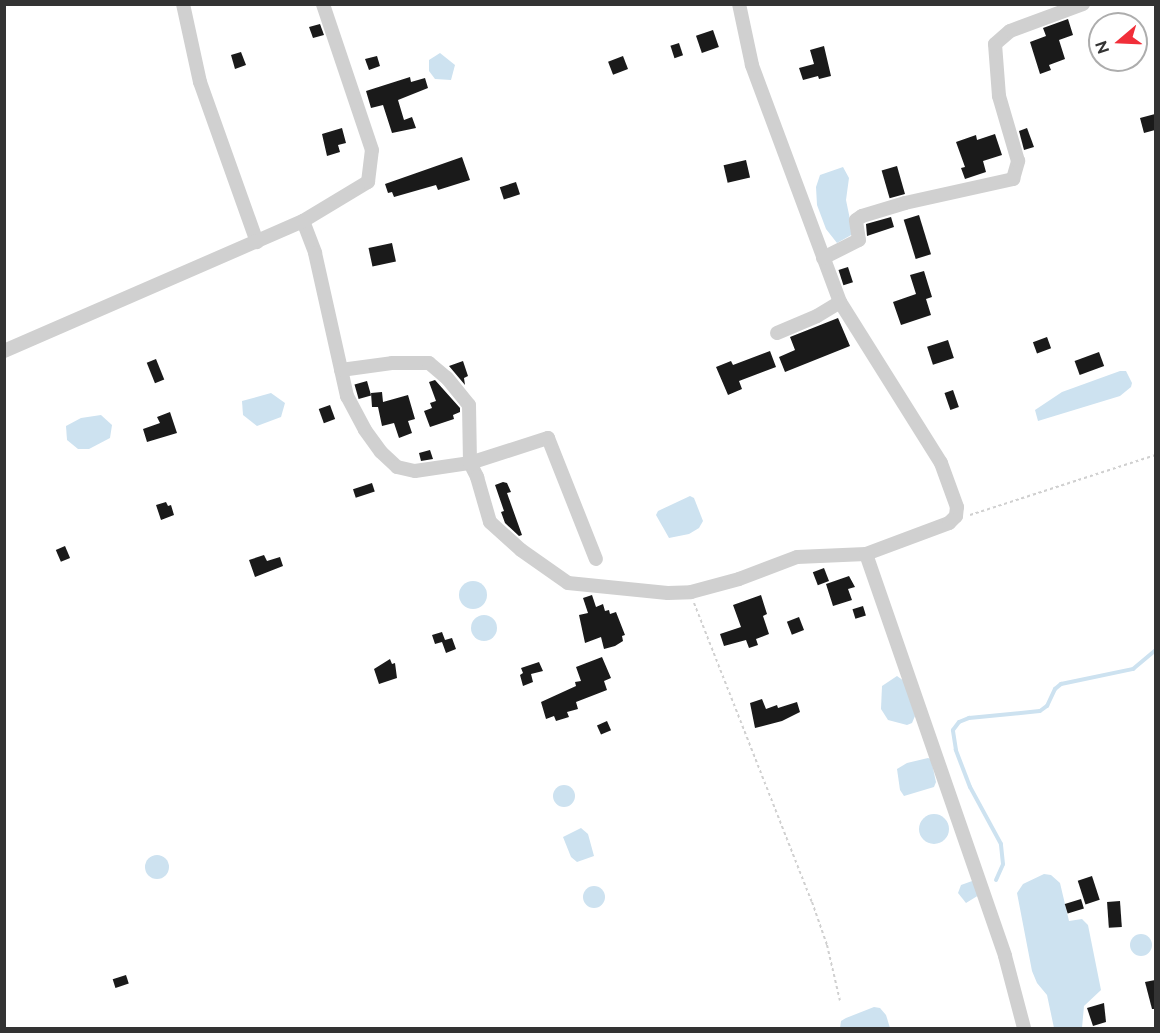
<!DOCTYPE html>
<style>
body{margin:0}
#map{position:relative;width:1160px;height:1033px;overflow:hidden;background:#fff;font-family:Raleway,sans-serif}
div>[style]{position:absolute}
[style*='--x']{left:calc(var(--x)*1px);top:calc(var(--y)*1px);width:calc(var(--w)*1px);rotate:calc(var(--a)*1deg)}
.water>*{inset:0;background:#cde2f0}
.round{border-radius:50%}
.stream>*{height:4px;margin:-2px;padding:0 2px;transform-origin:2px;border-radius:2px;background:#cde2f0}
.building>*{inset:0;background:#1a1a1a;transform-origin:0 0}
.path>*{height:2px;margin-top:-1px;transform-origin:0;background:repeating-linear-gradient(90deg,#d0d0d0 0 3px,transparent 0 6px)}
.minor>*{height:14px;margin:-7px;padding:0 7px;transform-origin:7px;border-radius:7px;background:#d0d0d0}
span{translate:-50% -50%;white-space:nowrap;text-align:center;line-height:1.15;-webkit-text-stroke:6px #fff;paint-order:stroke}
.frame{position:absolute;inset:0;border:6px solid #333;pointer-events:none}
.north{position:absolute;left:1088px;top:12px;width:60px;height:60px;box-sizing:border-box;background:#fff;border:2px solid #adadad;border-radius:50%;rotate:251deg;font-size:16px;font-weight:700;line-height:24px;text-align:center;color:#333}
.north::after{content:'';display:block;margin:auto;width:21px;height:27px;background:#f12e39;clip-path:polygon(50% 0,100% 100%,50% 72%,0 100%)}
</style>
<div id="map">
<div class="water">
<i style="clip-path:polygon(440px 53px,455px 65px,451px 80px,435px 79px,429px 71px,429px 60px)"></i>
<i style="clip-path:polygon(843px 167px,849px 178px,846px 200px,853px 234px,837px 243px,826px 229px,817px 205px,816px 187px,820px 175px)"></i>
<i style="clip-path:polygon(1120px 371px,1126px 371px,1132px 383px,1131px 387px,1120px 396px,1038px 421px,1035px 410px,1062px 392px)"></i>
<i style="clip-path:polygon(271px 393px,285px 403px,281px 417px,257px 426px,243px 415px,242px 401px)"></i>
<i style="clip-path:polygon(101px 415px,112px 425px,110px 438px,89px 449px,78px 449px,67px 440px,66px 426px,81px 418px)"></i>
<i style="clip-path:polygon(690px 496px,694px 498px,703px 521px,699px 528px,689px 534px,669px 538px,656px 515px,658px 511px)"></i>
<i class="round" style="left:459px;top:581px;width:28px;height:28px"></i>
<i class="round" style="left:471px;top:615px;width:26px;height:26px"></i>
<i style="clip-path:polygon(897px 676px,904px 681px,915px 716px,912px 723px,907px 725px,888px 720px,881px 709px,882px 686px)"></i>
<i style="clip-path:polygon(928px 758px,931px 759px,936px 782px,934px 787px,904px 796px,900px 790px,897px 769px,907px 763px)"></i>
<i class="round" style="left:553px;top:785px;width:22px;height:22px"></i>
<i class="round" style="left:919px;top:814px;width:30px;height:30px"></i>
<i style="clip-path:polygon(581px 828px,588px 834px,594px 856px,577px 862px,571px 857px,563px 837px)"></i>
<i class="round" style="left:145px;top:855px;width:24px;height:24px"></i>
<i style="clip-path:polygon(1044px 874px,1051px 875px,1060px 883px,1069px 921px,1082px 919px,1088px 925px,1101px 990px,1084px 1006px,1082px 1028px,1054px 1028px,1047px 995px,1037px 983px,1032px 971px,1017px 893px,1023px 884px)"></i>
<i style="clip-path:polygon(975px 880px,979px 895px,966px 903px,958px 893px,961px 885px)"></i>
<i class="round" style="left:583px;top:886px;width:22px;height:22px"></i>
<i class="round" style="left:1130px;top:934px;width:22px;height:22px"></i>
<i style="clip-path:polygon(874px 1007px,880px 1008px,886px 1015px,890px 1028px,840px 1028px,841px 1021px,846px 1018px)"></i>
</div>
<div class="stream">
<i style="--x:996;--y:880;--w:17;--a:-66"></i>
<i style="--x:1003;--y:864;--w:20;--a:-96"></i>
<i style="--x:1001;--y:844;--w:65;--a:-118.5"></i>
<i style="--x:970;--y:787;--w:40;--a:-111"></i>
<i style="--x:956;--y:750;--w:20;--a:-99"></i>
<i style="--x:953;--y:730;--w:10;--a:-53"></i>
<i style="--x:959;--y:722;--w:11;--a:-22"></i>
<i style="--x:969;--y:718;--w:71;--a:-5.6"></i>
<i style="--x:1040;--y:711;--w:9;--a:-36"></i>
<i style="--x:1047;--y:706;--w:19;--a:-65"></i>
<i style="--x:1055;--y:689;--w:8;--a:-40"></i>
<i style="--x:1061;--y:684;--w:74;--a:-11.8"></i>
<i style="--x:1133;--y:669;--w:30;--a:-40"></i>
</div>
<div class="building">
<i style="clip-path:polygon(1068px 19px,1073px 35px,1059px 40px,1065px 59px,1049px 65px,1051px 70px,1040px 74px,1030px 42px,1046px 36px,1043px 28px)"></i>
<i style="clip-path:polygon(320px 24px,324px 35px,313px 38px,309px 27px)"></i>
<i style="left:713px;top:30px;width:18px;height:18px;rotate:71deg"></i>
<i style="left:679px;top:43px;width:13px;height:9px;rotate:72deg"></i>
<i style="clip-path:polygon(824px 46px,831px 76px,819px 79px,818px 76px,803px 80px,799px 68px,814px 64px,810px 50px)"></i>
<i style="clip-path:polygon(241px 52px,246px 65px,235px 69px,231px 55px)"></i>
<i style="clip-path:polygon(377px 56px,380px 66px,369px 70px,365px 59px)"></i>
<i style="left:623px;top:56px;width:14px;height:16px;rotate:69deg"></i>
<i style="clip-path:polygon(410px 77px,411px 82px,425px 78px,428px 88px,398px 100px,404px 120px,412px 117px,416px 128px,392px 133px,383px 105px,371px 108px,366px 91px)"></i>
<i style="clip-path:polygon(1155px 114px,1155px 130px,1144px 133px,1140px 118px)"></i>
<i style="clip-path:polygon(342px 128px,346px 143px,338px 145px,340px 152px,327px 156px,322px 134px)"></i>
<i style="clip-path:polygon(1027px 128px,1034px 147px,1024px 150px,1019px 131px)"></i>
<i style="clip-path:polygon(995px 134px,1002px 155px,983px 161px,986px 172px,965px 179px,961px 168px,965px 167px,956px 142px,976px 135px,977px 140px)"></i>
<i style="clip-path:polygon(462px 157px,470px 180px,438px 190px,436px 185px,394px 197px,392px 192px,388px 193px,385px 184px)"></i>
<i style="left:746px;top:160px;width:18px;height:23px;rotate:77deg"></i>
<i style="left:897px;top:166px;width:29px;height:16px;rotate:74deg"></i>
<i style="left:516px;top:182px;width:13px;height:17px;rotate:72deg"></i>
<i style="left:919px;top:215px;width:41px;height:16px;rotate:73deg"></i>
<i style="clip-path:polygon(891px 217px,894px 227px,867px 236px,866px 224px)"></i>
<i style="left:392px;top:243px;width:19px;height:24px;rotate:78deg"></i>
<i style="left:848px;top:267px;width:16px;height:10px;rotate:72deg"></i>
<i style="clip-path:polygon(924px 271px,932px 297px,926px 299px,931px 315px,901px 325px,893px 302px,916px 294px,910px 275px)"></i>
<i style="clip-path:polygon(838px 318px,850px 346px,785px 372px,779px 357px,795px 350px,790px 337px)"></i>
<i style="left:1047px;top:337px;width:12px;height:15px;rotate:70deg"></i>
<i style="left:948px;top:340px;width:19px;height:22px;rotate:72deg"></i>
<i style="clip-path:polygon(770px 351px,776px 367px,739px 381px,742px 389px,728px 395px,716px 367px,731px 361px,733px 365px)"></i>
<i style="left:1099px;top:352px;width:15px;height:26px;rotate:70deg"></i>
<i style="left:156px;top:359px;width:22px;height:10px;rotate:68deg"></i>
<i style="clip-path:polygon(463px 361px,468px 376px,464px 378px,465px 385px,449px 366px)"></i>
<i style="clip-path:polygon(435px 380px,460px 408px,460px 412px,453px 415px,454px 419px,430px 427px,424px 411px,432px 408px,430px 403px,436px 401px,429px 382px)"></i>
<i style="left:367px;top:381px;width:15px;height:13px;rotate:74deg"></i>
<i style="left:953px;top:390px;width:18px;height:9px;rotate:71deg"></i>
<i style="clip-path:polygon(382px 392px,383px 402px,408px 395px,415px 419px,408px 421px,412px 433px,399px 438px,394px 423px,382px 426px,378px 407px,372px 407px,371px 393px)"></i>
<i style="left:330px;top:405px;width:15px;height:12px;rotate:70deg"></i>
<i style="clip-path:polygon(170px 412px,177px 433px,147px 442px,143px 429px,160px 423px,157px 417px)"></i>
<i style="clip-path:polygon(430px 450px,433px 459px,421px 461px,419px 453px)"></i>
<i style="clip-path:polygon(503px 482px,507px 483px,511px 492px,507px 493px,522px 535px,519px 536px,505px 523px,501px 512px,504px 511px,495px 485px)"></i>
<i style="left:372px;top:483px;width:9px;height:20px;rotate:72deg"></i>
<i style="clip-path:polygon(166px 502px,168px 506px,171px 505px,174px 515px,161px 520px,156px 505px)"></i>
<i style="left:65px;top:546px;width:13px;height:10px;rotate:67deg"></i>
<i style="clip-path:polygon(264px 555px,267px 561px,280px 557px,283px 566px,255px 577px,249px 560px)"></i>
<i style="left:824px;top:568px;width:14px;height:12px;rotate:69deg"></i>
<i style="clip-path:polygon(849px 576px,855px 587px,848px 589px,852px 600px,833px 606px,826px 584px)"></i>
<i style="clip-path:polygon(592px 595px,596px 607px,603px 604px,605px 611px,609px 610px,610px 614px,616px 612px,625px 635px,622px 636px,623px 641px,615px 646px,604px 649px,601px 637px,585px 643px,579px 615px,588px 613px,583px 598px)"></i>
<i style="clip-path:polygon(761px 595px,767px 614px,763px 616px,769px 634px,756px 639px,758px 645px,749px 648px,746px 640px,724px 646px,720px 634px,741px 627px,733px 605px)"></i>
<i style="left:863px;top:606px;width:10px;height:11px;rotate:73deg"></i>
<i style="left:799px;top:617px;width:14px;height:13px;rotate:69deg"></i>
<i style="clip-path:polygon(442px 632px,445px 640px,452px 638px,456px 649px,446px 653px,442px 642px,435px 644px,432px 635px)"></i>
<i style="clip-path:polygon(602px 657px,611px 678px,604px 681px,607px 690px,576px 702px,578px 709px,567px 712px,569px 717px,556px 721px,554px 716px,546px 719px,541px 702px,576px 686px,575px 682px,581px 681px,576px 667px)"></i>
<i style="clip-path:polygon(390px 659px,392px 664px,395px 663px,397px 678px,379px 684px,374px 669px)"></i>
<i style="clip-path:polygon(539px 662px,543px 671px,531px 674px,533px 682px,523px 686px,520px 675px,523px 673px,521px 668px)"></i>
<i style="clip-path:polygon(762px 699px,766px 709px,777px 705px,778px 708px,797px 702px,800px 712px,782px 721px,755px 728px,750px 703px)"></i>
<i style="left:607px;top:721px;width:10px;height:11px;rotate:66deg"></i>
<i style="left:1092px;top:876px;width:25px;height:15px;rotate:72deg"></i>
<i style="left:1081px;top:899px;width:10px;height:17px;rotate:73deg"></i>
<i style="left:1120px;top:901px;width:26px;height:13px;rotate:86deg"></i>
<i style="left:126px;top:975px;width:9px;height:14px;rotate:72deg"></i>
<i style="clip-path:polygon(1155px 980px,1155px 1009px,1152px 1009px,1145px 982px)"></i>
<i style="clip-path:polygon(1104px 1003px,1106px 1022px,1093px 1026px,1087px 1008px)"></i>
</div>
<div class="path">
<i style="--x:970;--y:515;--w:195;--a:-17.9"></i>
<i style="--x:694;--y:603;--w:321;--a:68.5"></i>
<i style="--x:812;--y:902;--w:46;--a:70.8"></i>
<i style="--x:827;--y:945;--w:57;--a:76.9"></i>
</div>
<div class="minor">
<i style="--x:183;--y:4;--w:80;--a:77.7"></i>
<i style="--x:200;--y:82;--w:170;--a:70.4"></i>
<i style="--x:303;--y:221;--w:34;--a:69"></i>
<i style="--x:315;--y:253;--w:147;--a:77.4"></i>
<i style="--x:347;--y:396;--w:38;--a:62"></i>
<i style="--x:365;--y:430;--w:27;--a:54"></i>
<i style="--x:381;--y:452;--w:22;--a:43"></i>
<i style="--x:397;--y:467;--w:18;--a:13"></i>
<i style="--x:415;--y:471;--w:56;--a:-8.3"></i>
<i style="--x:470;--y:463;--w:16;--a:63"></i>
<i style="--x:477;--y:477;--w:47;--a:73.9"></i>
<i style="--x:490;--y:522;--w:42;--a:42.1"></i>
<i style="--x:521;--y:550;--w:57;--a:35.1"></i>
<i style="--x:568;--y:583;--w:100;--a:5.7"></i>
<i style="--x:668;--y:593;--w:23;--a:-2"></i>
<i style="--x:691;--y:592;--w:50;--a:-15.2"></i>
<i style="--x:739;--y:579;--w:62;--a:-20.8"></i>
<i style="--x:797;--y:557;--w:69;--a:-2.5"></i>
<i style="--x:866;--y:554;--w:89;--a:-20.5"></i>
<i style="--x:949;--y:523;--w:10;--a:-45"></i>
<i style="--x:956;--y:516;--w:9;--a:-84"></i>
<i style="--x:957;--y:507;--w:47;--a:-110"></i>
<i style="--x:941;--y:463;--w:190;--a:-122.1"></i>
<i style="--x:840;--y:302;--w:253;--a:-110.4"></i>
<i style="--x:752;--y:65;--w:62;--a:-102"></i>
<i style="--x:823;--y:258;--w:40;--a:-26.6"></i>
<i style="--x:859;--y:240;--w:20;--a:-99"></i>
<i style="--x:856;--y:220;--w:7;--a:-34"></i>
<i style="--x:862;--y:216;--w:45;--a:-16.8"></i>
<i style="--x:905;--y:203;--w:111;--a:-12.5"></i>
<i style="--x:1013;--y:179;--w:19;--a:-74"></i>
<i style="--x:1018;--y:161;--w:68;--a:-106.3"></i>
<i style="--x:999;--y:96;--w:52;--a:-94.4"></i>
<i style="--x:995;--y:44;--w:20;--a:-41"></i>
<i style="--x:1010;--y:31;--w:78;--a:-20.3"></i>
<i style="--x:777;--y:333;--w:43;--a:-23"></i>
<i style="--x:817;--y:316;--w:27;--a:-31"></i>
<i style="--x:4;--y:351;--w:326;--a:-23.5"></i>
<i style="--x:303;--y:221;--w:76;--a:-31"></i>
<i style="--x:368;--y:182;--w:32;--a:-83"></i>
<i style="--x:372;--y:150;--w:154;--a:-108.6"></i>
<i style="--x:341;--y:370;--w:51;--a:-7.8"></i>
<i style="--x:392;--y:363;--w:37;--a:0"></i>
<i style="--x:429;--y:363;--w:23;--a:40"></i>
<i style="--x:447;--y:378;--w:35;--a:51"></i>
<i style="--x:469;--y:405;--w:58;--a:89"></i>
<i style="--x:470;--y:463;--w:82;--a:-17.8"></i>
<i style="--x:548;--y:438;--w:130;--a:68.4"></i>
<i style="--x:866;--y:554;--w:425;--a:70.9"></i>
<i style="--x:1005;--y:956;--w:74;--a:75.2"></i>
</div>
<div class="frame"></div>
<div class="north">N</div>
</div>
